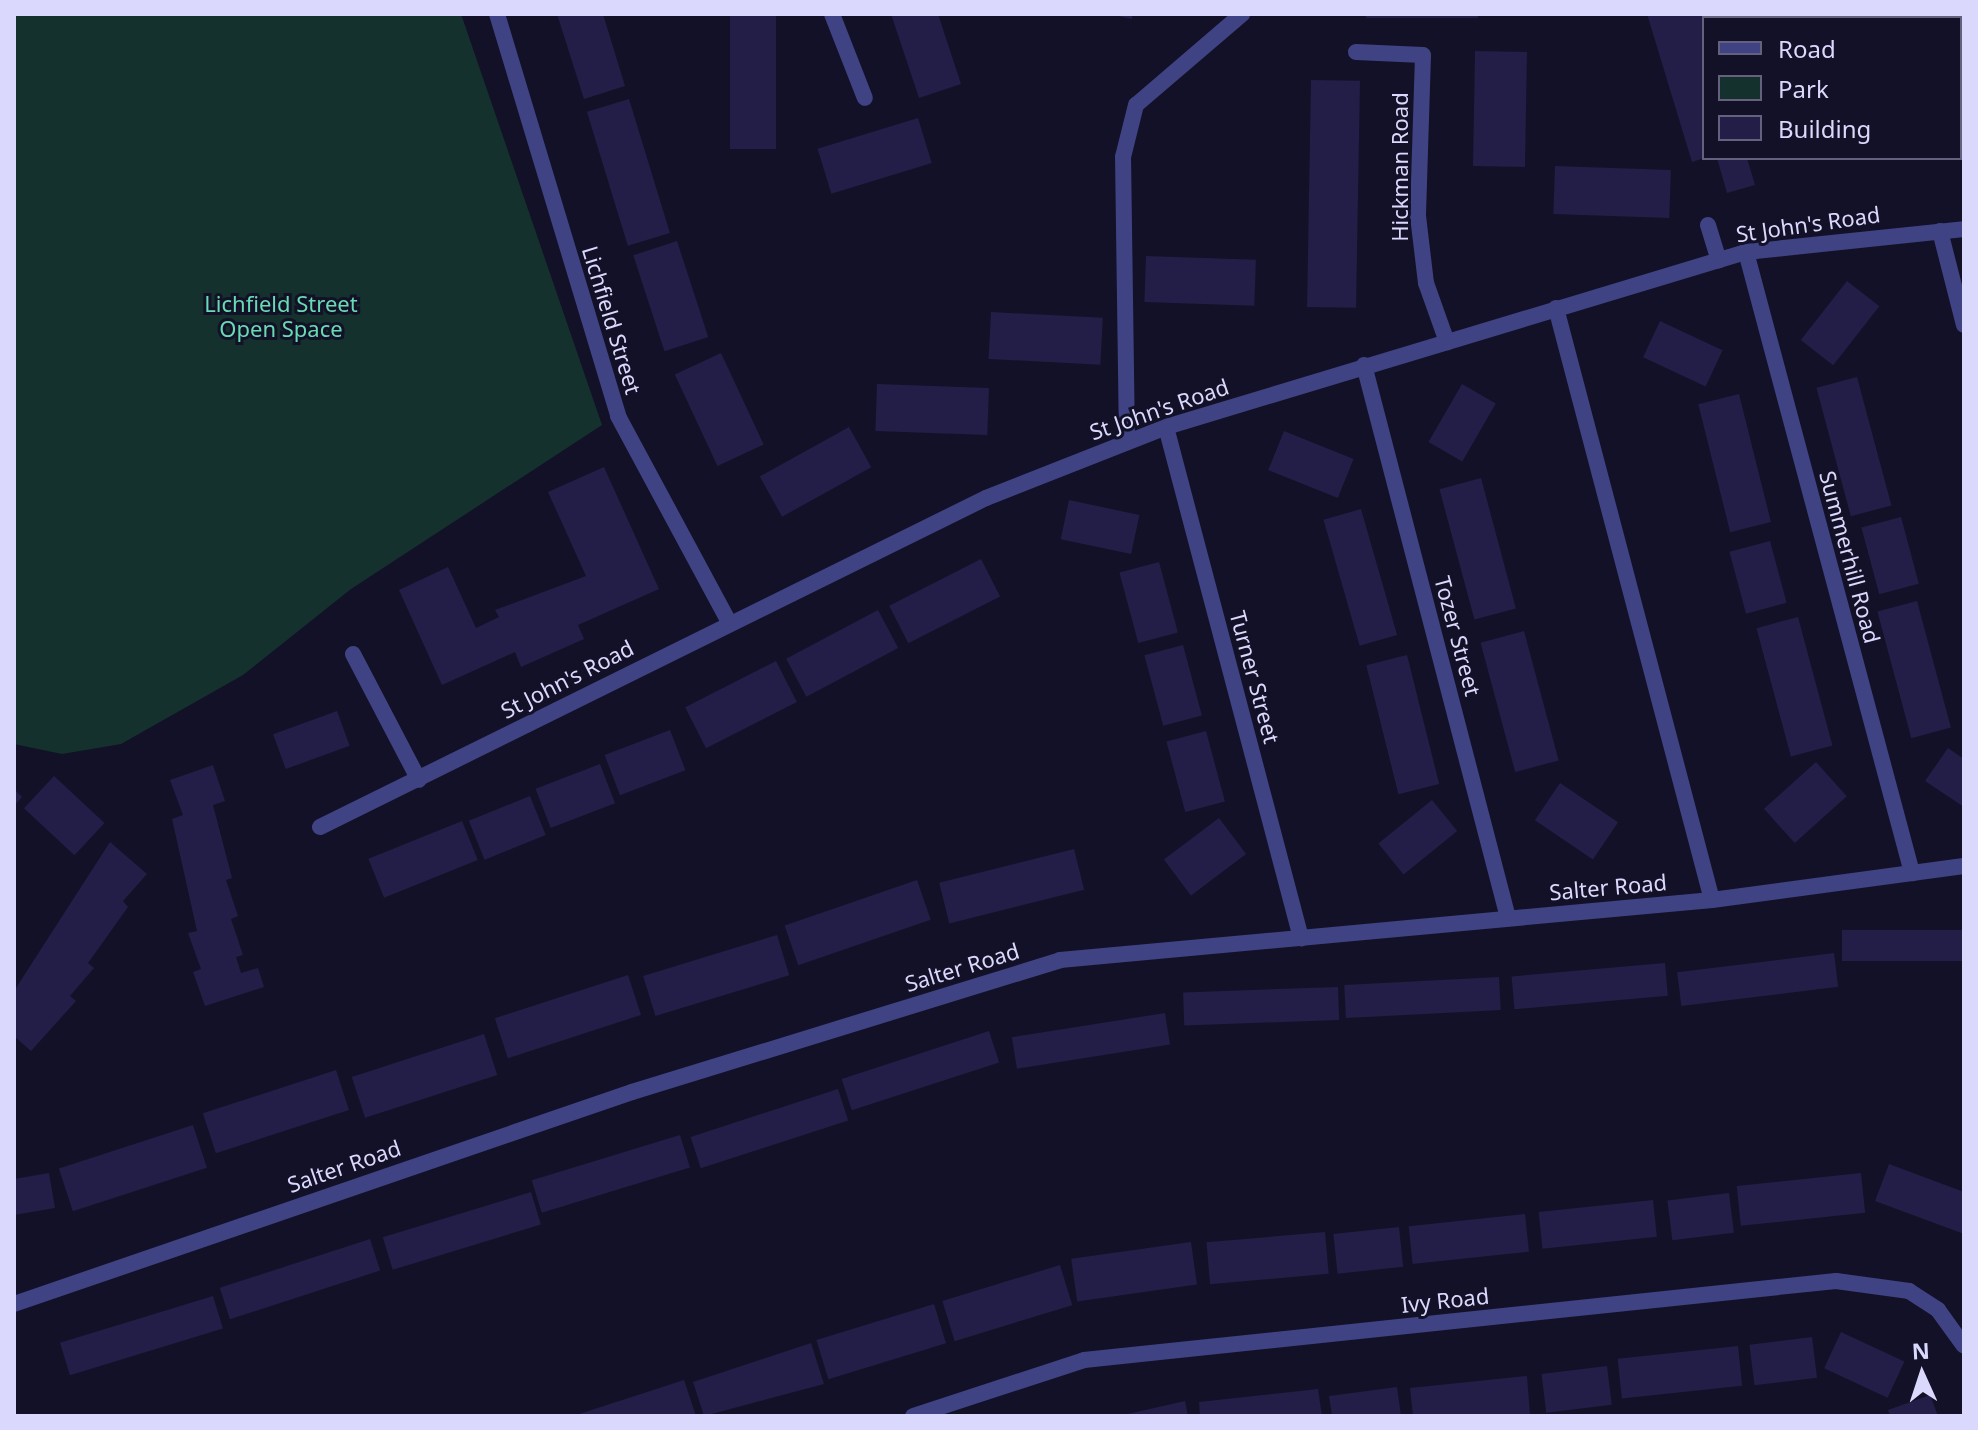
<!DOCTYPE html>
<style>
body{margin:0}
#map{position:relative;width:1978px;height:1430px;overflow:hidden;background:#131127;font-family:"Noto Sans",sans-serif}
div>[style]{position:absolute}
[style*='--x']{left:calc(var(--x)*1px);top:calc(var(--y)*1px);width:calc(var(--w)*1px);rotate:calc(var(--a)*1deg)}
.green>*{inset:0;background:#14312d}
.building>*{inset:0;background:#221e47;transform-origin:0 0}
.lane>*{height:16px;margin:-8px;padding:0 8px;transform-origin:8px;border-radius:8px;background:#3f4384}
.street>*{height:16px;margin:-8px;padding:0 8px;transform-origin:8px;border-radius:8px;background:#3f4384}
span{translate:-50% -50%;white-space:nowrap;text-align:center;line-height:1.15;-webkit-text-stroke:6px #131127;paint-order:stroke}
.street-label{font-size:22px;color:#dad9fd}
.park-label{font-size:22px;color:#68dbb3}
.frame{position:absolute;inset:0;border:16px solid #dad9fd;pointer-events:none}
.legend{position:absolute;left:1702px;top:16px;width:260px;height:144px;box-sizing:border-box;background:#131127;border:2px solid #63617d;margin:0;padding:10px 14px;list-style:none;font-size:24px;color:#dad9fd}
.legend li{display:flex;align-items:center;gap:16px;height:40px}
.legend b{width:40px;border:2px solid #63617d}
.north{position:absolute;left:1882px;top:1334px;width:80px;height:80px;-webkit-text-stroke:6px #131127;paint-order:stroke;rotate:357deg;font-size:22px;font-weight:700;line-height:32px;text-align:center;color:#dad9fd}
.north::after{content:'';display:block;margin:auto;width:28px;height:36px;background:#dad9fd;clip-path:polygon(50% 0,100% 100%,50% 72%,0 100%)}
</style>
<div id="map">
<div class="green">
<i style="clip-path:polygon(14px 14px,461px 14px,602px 425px,351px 589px,243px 675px,121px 744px,62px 754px,14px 744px)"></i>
</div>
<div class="building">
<i style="clip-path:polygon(557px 14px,603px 14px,625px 86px,584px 99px)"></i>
<i style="left:730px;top:14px;width:46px;height:135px"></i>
<i style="clip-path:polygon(891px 14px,938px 14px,961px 84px,919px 98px)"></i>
<i style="clip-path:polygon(1109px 14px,1132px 14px,1132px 19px)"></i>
<i style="left:1366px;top:14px;width:112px;height:4px"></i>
<i style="clip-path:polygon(1647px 14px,1704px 14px,1704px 158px,1692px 162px)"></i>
<i style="clip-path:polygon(1770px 14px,1869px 15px,1887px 14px,1886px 18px,1769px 18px)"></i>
<i style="left:1475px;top:51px;width:52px;height:115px;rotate:1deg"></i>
<i style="left:1311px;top:80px;width:49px;height:227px;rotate:1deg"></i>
<i style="left:629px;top:99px;width:140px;height:44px;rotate:73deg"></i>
<i style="left:918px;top:118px;width:47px;height:105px;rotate:73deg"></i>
<i style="clip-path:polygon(1717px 158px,1747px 158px,1755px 185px,1727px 193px)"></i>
<i style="left:1555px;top:166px;width:116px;height:48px;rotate:2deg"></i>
<i style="left:677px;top:241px;width:101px;height:46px;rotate:72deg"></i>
<i style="left:1146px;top:256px;width:110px;height:46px;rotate:2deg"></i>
<i style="left:1847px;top:281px;width:41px;height:75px;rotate:38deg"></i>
<i style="left:991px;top:312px;width:112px;height:47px;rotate:3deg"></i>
<i style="left:1660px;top:321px;width:69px;height:40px;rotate:25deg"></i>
<i style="left:721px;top:353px;width:101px;height:51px;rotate:65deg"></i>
<i style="left:1857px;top:377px;width:133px;height:42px;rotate:75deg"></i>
<i style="left:877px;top:384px;width:112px;height:47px;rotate:2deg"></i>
<i style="left:1462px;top:384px;width:39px;height:67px;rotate:30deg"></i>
<i style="left:1739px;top:394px;width:132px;height:42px;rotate:76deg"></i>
<i style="left:849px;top:427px;width:46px;height:102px;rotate:61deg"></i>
<i style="left:1284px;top:431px;width:75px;height:42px;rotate:22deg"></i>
<i style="clip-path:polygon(604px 467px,659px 589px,578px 625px,584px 639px,521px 667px,515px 652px,442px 685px,399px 590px,448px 567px,476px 628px,499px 617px,495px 610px,586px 576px,548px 492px)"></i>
<i style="left:1481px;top:478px;width:135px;height:43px;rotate:75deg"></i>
<i style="left:1069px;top:500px;width:72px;height:40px;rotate:12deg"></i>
<i style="left:1361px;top:509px;width:131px;height:39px;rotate:74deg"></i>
<i style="left:1901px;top:517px;width:69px;height:41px;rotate:75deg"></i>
<i style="left:1770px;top:541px;width:64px;height:42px;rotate:75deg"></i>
<i style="left:981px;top:559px;width:42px;height:103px;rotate:63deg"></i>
<i style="left:1159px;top:562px;width:73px;height:41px;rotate:75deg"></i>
<i style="left:1917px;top:601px;width:131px;height:41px;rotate:75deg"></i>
<i style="left:878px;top:610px;width:43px;height:104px;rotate:62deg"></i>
<i style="left:1798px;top:617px;width:133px;height:43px;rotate:75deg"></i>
<i style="left:1524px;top:631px;width:134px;height:45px;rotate:75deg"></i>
<i style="left:1183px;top:645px;width:73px;height:40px;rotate:75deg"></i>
<i style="left:1407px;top:655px;width:133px;height:42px;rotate:76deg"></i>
<i style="left:776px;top:661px;width:46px;height:102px;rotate:63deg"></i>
<i style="left:337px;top:711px;width:37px;height:68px;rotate:70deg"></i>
<i style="left:670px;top:730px;width:43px;height:70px;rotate:69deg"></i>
<i style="left:1206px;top:731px;width:73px;height:41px;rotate:75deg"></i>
<i style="clip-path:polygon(1948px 748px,1964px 759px,1964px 807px,1925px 781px)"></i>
<i style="left:1816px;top:762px;width:46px;height:70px;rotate:48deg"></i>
<i style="left:600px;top:764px;width:42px;height:69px;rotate:69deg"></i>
<i style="clip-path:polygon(213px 765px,225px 801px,213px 805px,232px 878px,226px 880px,238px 916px,231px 919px,243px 955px,236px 957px,241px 973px,258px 968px,264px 987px,205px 1006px,193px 972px,201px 969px,188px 933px,197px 931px,172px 819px,183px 815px,170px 780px)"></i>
<i style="left:54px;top:776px;width:69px;height:44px;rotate:43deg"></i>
<i style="left:1560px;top:783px;width:70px;height:45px;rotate:34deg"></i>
<i style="clip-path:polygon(14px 789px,22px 797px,14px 806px)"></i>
<i style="left:530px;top:796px;width:42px;height:66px;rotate:68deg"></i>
<i style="left:1432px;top:800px;width:40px;height:69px;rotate:51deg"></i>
<i style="left:1219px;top:818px;width:45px;height:69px;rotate:53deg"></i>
<i style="left:462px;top:821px;width:42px;height:101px;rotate:68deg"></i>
<i style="clip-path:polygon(110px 842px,147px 874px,123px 901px,128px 907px,88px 963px,94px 968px,70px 996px,76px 1001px,31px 1051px,14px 1036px,14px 991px)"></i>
<i style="left:1074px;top:849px;width:42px;height:139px;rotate:76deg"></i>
<i style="left:917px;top:880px;width:42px;height:140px;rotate:71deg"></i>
<i style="left:1964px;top:930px;width:31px;height:122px;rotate:90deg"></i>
<i style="left:777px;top:935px;width:42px;height:140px;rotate:73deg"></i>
<i style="left:1834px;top:953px;width:34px;height:158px;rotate:83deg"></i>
<i style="left:1665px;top:963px;width:33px;height:154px;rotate:85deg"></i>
<i style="left:628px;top:975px;width:42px;height:140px;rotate:72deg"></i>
<i style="left:1499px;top:977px;width:33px;height:155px;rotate:87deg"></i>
<i style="left:1338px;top:987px;width:33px;height:155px;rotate:88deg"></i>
<i style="left:1165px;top:1013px;width:32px;height:155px;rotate:81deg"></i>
<i style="left:989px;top:1031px;width:33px;height:155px;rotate:72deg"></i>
<i style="left:484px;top:1034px;width:43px;height:139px;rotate:72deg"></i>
<i style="left:336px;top:1070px;width:42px;height:140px;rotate:72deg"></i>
<i style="left:838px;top:1089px;width:33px;height:155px;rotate:72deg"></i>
<i style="left:193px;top:1125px;width:45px;height:141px;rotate:72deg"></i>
<i style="left:680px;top:1135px;width:34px;height:155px;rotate:73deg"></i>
<i style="clip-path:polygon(1889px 1164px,1964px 1192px,1964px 1234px,1875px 1201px)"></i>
<i style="clip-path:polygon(49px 1173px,55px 1208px,14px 1215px,14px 1179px)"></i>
<i style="left:1861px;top:1173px;width:40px;height:125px;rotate:84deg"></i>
<i style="left:531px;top:1192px;width:34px;height:155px;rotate:73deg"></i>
<i style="left:1729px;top:1193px;width:40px;height:62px;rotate:83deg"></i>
<i style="left:1653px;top:1200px;width:37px;height:115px;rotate:84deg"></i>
<i style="left:1525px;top:1214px;width:38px;height:117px;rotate:84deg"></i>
<i style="left:1399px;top:1227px;width:40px;height:66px;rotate:84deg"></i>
<i style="left:1325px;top:1232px;width:42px;height:119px;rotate:85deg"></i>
<i style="left:370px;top:1239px;width:33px;height:158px;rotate:72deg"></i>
<i style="left:1191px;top:1242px;width:43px;height:121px;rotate:82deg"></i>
<i style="left:1060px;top:1265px;width:42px;height:123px;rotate:73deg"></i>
<i style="left:213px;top:1296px;width:34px;height:160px;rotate:73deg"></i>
<i style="left:934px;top:1304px;width:41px;height:123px;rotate:73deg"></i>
<i style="left:1841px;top:1332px;width:70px;height:40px;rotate:25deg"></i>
<i style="left:1812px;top:1337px;width:41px;height:63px;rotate:83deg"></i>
<i style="clip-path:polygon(811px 1343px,824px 1384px,704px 1416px,693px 1382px)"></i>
<i style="left:1738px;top:1346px;width:40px;height:121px;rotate:84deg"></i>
<i style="left:1607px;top:1366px;width:39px;height:66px;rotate:83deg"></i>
<i style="clip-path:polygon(1527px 1376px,1530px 1414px,1413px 1416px,1410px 1388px)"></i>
<i style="clip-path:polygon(684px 1380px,696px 1416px,576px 1416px,576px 1415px)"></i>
<i style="clip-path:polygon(1397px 1387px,1401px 1416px,1332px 1416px,1329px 1396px)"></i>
<i style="clip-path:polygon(1318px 1389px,1322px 1416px,1200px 1416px,1199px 1402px)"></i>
<i style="clip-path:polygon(1930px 1395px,1938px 1416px,1890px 1416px,1888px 1410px)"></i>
<i style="clip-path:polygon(1185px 1401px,1188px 1416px,1123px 1416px,1123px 1415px)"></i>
</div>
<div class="lane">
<i style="--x:1960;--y:28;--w:14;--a:-78"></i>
<i style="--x:1708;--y:225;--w:37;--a:73"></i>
<i style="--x:1940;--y:231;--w:97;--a:75.7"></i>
<i style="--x:1556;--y:308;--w:612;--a:75.24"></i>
</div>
<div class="street">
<i style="--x:497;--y:14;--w:420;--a:73.2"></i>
<i style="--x:618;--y:416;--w:232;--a:61.7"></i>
<i style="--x:832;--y:14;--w:90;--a:68.6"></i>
<i style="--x:1356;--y:52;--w:67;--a:2.6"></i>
<i style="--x:1423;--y:55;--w:161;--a:91.8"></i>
<i style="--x:1418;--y:216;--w:67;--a:83.2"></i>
<i style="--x:1426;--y:283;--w:63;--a:70.4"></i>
<i style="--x:1746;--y:252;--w:643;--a:75.03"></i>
<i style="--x:1364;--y:365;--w:571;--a:75.4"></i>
<i style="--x:1166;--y:427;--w:529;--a:75.2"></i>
<i style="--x:1127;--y:442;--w:285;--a:-90.8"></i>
<i style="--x:1123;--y:157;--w:54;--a:-76"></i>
<i style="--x:1136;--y:105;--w:140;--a:-40.6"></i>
<i style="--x:353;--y:654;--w:142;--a:62.4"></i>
<i style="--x:320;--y:827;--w:743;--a:-26.29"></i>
<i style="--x:986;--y:498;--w:193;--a:-21.5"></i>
<i style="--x:1166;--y:427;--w:606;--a:-16.79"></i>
<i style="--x:1746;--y:252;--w:219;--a:-6"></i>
<i style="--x:14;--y:1304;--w:653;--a:-18.93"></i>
<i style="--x:632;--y:1092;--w:448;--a:-17.1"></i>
<i style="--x:1060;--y:960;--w:655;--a:-5.26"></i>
<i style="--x:1712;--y:900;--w:254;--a:-7.7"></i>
<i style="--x:913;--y:1416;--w:180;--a:-18.1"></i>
<i style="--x:1084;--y:1360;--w:756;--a:-6"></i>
<i style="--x:1836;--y:1281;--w:74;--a:7.8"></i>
<i style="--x:1909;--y:1291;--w:35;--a:33"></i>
<i style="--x:1938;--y:1310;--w:44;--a:54.2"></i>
</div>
<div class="street-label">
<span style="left:1400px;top:167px;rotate:-90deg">Hickman Road</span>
<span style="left:1808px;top:224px;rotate:-8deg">St John's Road</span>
<span style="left:612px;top:320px;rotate:73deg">Lichfield Street</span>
<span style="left:1159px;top:409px;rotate:-19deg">St John's Road</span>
<span style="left:1850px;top:557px;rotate:75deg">Summerhill Road</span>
<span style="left:1458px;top:636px;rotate:75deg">Tozer Street</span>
<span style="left:1255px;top:677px;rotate:75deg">Turner Street</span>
<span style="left:567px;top:679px;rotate:-27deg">St John's Road</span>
<span style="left:1608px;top:887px;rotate:-5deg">Salter Road</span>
<span style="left:962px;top:967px;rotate:-17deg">Salter Road</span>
<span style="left:344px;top:1166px;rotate:-19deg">Salter Road</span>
<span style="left:1445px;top:1300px;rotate:-6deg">Ivy Road</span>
</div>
<div class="park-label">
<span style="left:281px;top:316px">Lichfield Street<br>Open Space</span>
</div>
<div class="frame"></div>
<ul class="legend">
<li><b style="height:10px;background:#3f4384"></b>Road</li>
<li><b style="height:22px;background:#14312d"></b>Park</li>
<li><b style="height:22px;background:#221e47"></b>Building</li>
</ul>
<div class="north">N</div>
</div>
